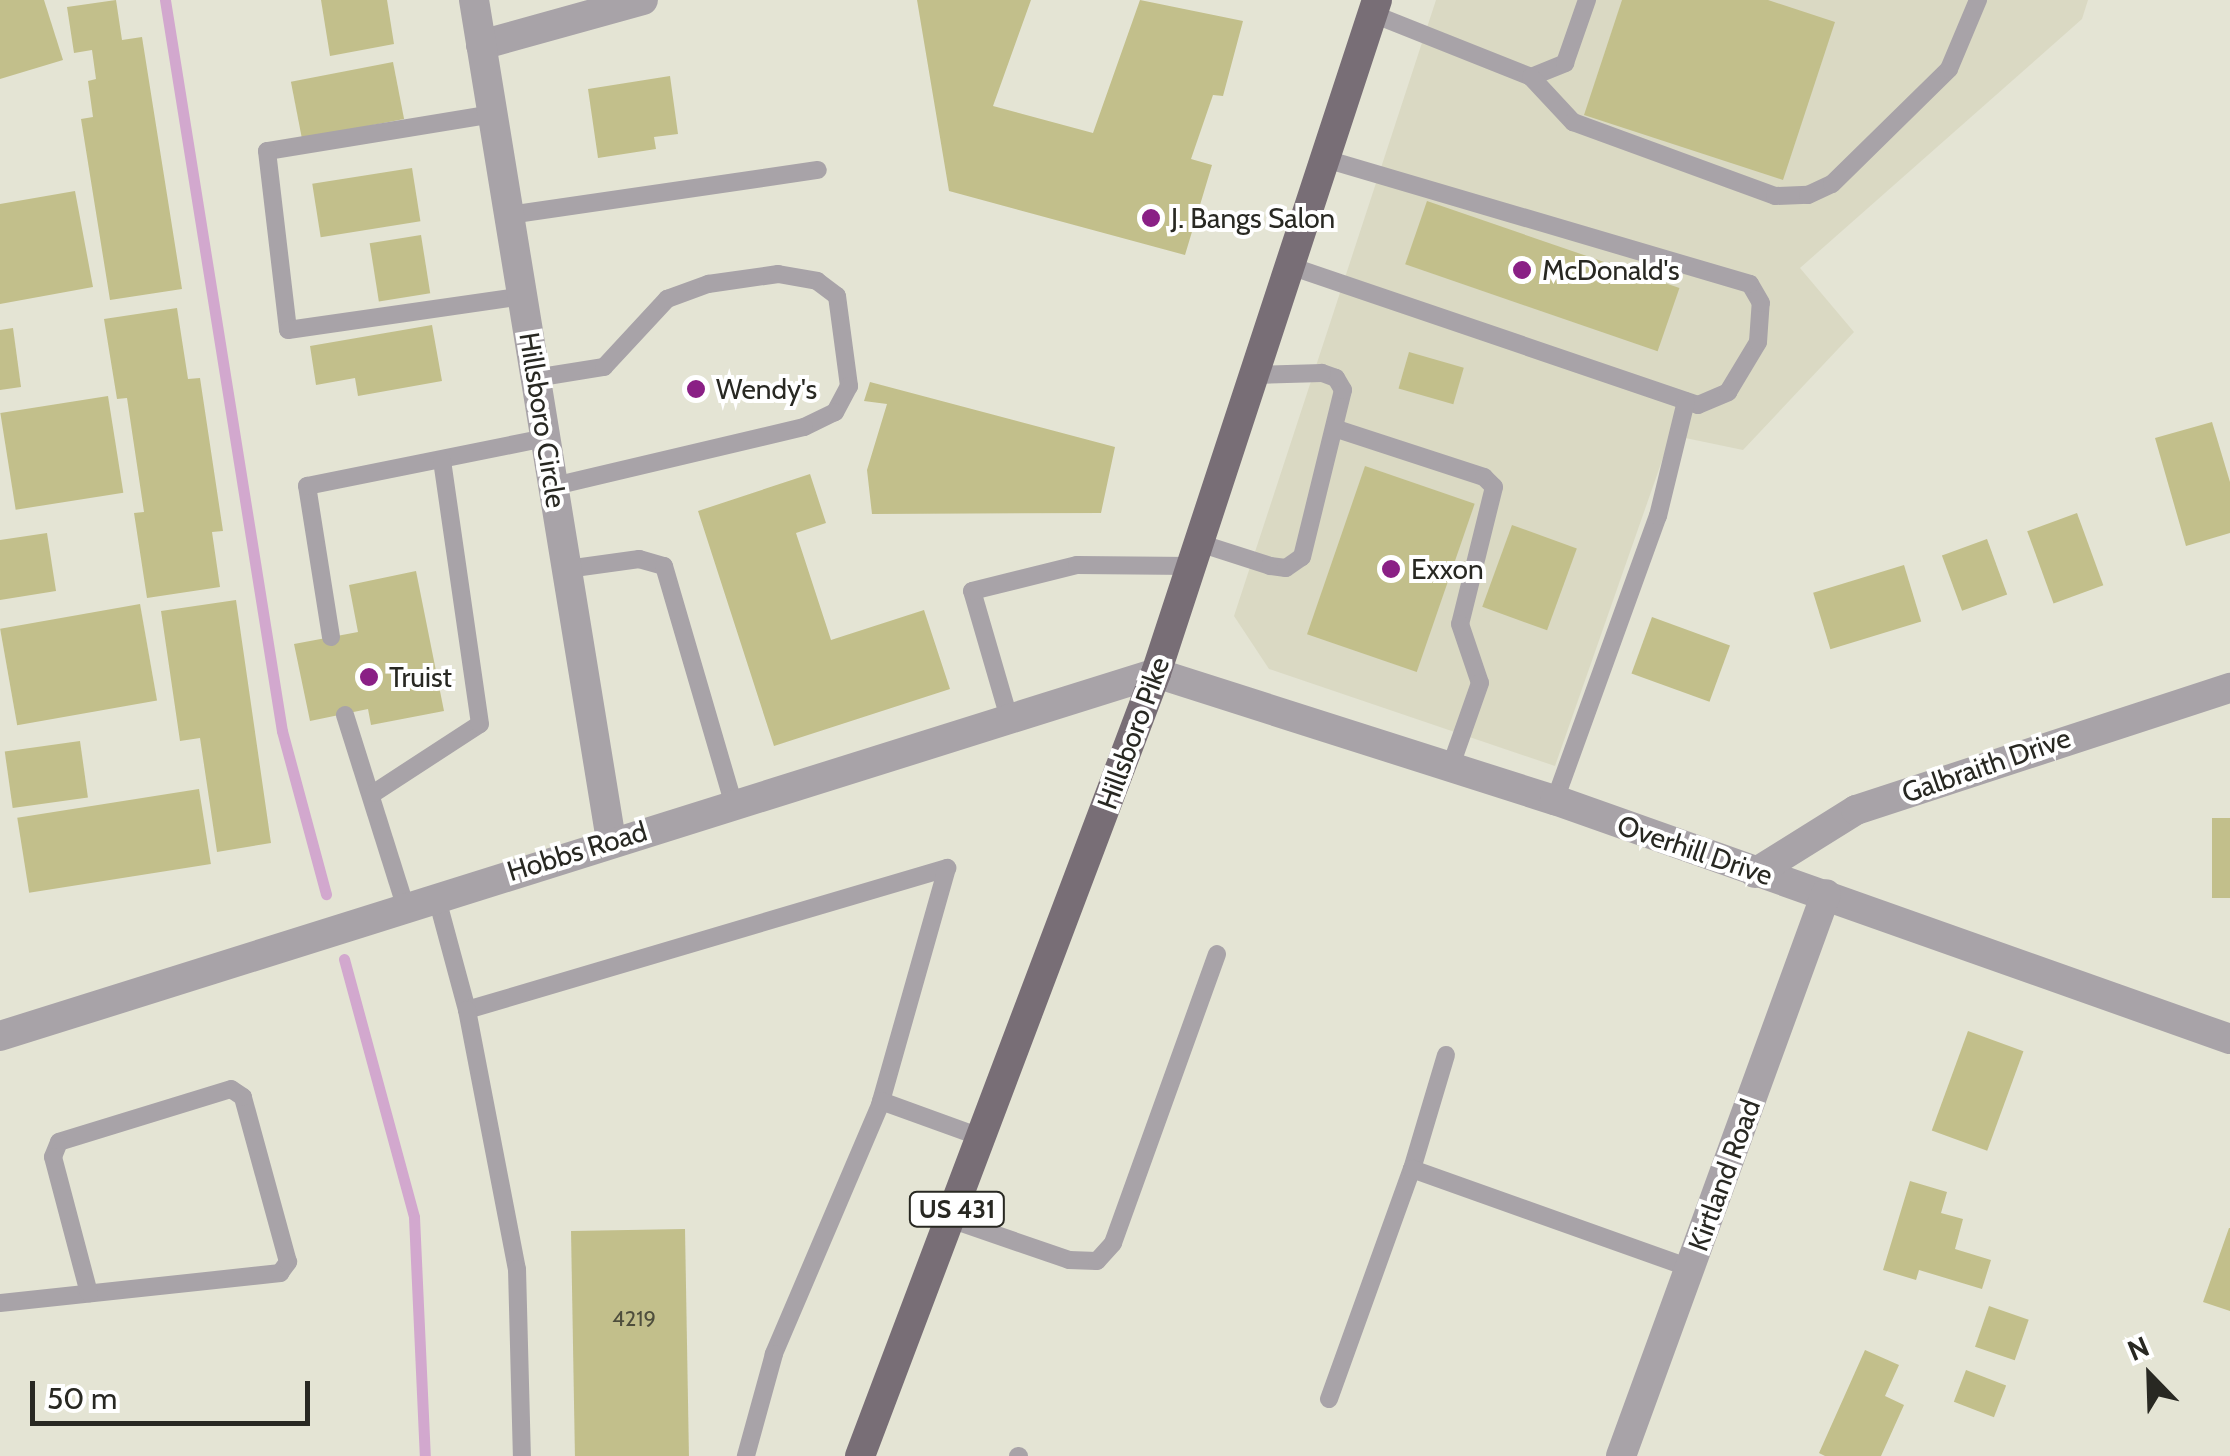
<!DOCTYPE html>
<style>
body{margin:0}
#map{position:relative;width:2230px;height:1456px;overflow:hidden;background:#e4e4d4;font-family:Cabin,sans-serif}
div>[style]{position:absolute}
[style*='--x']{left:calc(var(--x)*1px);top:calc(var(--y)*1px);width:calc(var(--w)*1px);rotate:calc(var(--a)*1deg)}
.built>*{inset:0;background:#dad9c3}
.stream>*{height:11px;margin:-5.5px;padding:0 5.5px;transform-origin:5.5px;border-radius:5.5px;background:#d2a8ce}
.building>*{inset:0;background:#c2bf8b;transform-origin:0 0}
.service>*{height:18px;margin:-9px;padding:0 9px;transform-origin:9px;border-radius:9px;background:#a8a3a8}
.minor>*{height:30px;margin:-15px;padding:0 15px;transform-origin:15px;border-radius:15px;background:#a8a3a8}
.tertiary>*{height:30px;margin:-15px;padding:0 15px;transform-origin:15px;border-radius:15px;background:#a8a3a8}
.primary>*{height:30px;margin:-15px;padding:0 15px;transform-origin:15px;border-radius:15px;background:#786e76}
.dots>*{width:28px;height:28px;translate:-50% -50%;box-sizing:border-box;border:5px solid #fff;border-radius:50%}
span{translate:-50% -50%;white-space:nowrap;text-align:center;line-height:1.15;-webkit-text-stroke:8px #fff;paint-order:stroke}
.number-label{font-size:22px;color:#4e4e3c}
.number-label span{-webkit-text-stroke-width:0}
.shield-label span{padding:2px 8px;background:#fff;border:2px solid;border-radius:8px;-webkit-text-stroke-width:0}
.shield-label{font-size:25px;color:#282822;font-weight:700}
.poi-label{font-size:28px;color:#282822}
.left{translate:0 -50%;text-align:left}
.street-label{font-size:28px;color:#282822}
.north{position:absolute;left:2100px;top:1326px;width:100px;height:100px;-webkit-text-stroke:8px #fff;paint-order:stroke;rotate:337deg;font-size:28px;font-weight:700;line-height:40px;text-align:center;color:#282822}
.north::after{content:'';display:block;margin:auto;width:35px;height:45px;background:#282822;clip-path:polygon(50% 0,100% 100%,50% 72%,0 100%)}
.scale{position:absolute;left:30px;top:1381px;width:280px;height:45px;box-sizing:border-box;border:5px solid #282822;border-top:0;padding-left:12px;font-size:30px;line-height:35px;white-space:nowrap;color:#282822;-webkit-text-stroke:8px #fff;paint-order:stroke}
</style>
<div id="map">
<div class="built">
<i style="clip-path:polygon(1436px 0,2088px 0,2082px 19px,1800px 268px,1854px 332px,1743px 450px,1671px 435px,1555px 766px,1269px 669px,1234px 616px)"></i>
</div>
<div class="stream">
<i style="--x:165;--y:0;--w:740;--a:80.91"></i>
<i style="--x:282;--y:731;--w:169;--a:74.9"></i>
<i style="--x:344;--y:959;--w:267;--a:74.8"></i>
<i style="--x:414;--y:1217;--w:239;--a:87.4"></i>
</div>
<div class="building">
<i style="clip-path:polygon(0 0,44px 0,63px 60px,0 79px)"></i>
<i style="clip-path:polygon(116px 0,122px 40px,142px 37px,182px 289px,110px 300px,81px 119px,93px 117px,88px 81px,96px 79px,92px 50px,74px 53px,67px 7px)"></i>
<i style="clip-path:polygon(321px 0,387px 0,394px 44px,330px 56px)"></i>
<i style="clip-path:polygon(917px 0,1031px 0,993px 106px,1093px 133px,1140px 0,1243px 21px,1223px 96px,1213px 95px,1191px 159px,1212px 165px,1185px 255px,949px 191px)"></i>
<i style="clip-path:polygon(1622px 0,1768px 0,1835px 22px,1783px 180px,1584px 115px)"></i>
<i style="left:393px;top:62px;width:58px;height:104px;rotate:79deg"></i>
<i style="clip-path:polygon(670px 76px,678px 134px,654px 137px,656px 149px,598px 158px,588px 89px)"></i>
<i style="left:412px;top:168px;width:54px;height:101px;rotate:81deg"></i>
<i style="clip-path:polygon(75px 191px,93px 287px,0 304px,0 204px)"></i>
<i style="left:1427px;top:201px;width:267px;height:67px;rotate:19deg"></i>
<i style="left:421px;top:235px;width:59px;height:52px;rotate:81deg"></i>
<i style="clip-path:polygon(177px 308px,188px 379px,200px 378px,223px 531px,212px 532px,220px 587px,147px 598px,134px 513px,144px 512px,127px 398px,117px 399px,104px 319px)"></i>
<i style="clip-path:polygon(432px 325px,442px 381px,358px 396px,355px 378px,316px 385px,310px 346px)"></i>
<i style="clip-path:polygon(13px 328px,21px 387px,0 390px,0 330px)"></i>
<i style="left:1409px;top:352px;width:57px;height:38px;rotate:16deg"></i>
<i style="clip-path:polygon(870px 382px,1115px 447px,1101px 513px,872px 514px,867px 470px,887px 404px,864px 401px)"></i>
<i style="left:108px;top:396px;width:98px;height:109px;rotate:81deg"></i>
<i style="clip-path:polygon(2212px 422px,2230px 482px,2230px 533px,2186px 546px,2155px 438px)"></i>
<i style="left:1365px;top:466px;width:116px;height:178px;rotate:19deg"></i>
<i style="clip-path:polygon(810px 474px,826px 523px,796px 533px,831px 640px,924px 610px,950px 689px,774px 746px,698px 511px)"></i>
<i style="left:2077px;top:513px;width:77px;height:53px;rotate:70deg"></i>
<i style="left:1512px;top:525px;width:69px;height:87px;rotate:20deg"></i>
<i style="clip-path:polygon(47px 533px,56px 591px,0 600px,0 540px)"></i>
<i style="left:1987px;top:539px;width:59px;height:48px;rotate:70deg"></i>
<i style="left:1904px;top:565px;width:59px;height:95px;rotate:73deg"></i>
<i style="clip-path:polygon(416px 571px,444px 711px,371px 725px,368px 709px,310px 721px,294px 644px,358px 632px,349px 585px)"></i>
<i style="clip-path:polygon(236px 600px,271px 843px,217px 852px,200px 738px,180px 741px,161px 611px)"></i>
<i style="left:140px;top:604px;width:98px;height:142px;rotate:80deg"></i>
<i style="left:1652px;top:617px;width:83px;height:60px;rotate:20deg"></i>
<i style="left:80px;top:741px;width:57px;height:76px;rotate:82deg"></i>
<i style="left:199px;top:789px;width:76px;height:184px;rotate:81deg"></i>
<i style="left:2212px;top:818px;width:18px;height:80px"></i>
<i style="left:1968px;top:1031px;width:59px;height:106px;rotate:20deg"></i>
<i style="clip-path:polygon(1910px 1181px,1947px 1192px,1941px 1213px,1963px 1219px,1955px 1249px,1991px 1260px,1982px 1289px,1919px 1270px,1916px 1280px,1883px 1270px)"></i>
<i style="clip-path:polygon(2229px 1228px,2230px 1228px,2230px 1311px,2203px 1302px)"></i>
<i style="left:685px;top:1229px;width:227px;height:114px;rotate:89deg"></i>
<i style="left:1989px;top:1306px;width:42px;height:43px;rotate:19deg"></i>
<i style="clip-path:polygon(1865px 1350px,1899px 1365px,1885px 1396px,1904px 1405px,1881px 1456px,1825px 1456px,1819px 1453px)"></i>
<i style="left:1966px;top:1370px;width:43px;height:34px;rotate:21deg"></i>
</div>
<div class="service">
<i style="--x:1373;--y:14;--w:170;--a:21.7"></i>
<i style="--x:1531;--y:77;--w:37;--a:-22"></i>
<i style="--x:1565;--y:63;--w:67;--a:-70.8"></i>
<i style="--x:1531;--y:77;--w:62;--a:47"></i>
<i style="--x:1573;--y:122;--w:215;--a:20.1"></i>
<i style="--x:1775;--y:196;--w:33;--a:-2"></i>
<i style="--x:1808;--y:195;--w:26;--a:-25"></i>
<i style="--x:1832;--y:184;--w:164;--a:-44.5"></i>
<i style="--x:1949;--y:69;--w:75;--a:-67.2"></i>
<i style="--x:493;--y:114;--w:229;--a:170.7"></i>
<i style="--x:267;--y:151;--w:180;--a:83.3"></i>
<i style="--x:288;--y:330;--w:237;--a:-8.2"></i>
<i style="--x:509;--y:215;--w:312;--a:-8.3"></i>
<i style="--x:1290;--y:266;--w:431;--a:18.8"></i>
<i style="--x:1698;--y:405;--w:33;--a:-23"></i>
<i style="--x:1728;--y:392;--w:58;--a:-59"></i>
<i style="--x:1758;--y:342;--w:39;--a:-86"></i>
<i style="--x:1761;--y:303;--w:22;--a:-120"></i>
<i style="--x:1750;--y:284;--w:443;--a:-163.6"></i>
<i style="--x:535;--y:378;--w:70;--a:-9.1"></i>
<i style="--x:604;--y:367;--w:93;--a:-47.2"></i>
<i style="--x:667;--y:299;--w:44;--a:-20.1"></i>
<i style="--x:708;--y:284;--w:71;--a:-8.1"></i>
<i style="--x:778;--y:274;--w:40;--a:10"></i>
<i style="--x:817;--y:281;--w:25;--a:37"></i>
<i style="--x:837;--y:296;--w:91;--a:82.4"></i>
<i style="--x:849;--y:386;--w:30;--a:118"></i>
<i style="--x:835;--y:412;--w:34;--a:154"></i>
<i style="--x:804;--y:427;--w:257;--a:166.7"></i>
<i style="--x:1337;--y:429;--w:155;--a:18.1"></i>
<i style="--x:1484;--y:477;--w:14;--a:45"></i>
<i style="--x:1494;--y:487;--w:141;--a:103.9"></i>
<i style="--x:1460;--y:624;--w:62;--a:71.3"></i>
<i style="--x:1480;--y:683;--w:90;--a:109.4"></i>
<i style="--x:1199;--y:543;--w:75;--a:17.9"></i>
<i style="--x:1270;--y:566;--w:16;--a:7"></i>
<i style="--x:1286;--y:568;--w:19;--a:-35"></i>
<i style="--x:1302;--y:557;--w:172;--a:-76.2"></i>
<i style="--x:1343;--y:390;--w:14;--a:-120"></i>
<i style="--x:1336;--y:378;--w:15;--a:-160"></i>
<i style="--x:1322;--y:373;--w:68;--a:178.3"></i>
<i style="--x:567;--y:569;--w:73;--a:-7.9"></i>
<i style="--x:639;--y:559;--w:26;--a:16"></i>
<i style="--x:664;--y:566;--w:246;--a:73.7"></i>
<i style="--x:331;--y:637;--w:153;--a:-99"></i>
<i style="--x:307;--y:486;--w:243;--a:-11.4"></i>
<i style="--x:345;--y:715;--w:199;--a:72.5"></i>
<i style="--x:1009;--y:718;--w:132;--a:-106.2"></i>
<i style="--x:972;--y:591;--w:108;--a:-13.9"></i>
<i style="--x:1077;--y:565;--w:115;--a:0.5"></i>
<i style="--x:374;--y:793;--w:126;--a:-33.1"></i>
<i style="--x:480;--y:724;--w:266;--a:-98.2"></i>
<i style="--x:1555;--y:800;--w:302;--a:-70.1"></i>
<i style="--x:1658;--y:516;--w:118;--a:-76.3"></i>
<i style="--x:436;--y:895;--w:119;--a:74.9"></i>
<i style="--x:467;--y:1010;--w:501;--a:-16.48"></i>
<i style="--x:947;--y:868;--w:246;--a:105.8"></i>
<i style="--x:880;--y:1105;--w:271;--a:113.1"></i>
<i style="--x:774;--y:1354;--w:106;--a:105.4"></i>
<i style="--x:467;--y:1010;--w:264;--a:79.1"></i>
<i style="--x:517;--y:1269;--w:187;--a:88.5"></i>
<i style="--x:881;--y:1101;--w:109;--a:19.9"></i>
<i style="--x:1412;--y:1169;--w:119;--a:-73.4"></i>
<i style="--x:953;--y:1220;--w:123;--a:19"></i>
<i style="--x:1069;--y:1260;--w:28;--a:2"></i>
<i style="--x:1097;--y:1261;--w:24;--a:-48"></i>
<i style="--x:1113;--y:1243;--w:307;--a:-70.2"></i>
<i style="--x:0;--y:1303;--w:282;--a:-6.1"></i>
<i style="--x:280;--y:1273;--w:14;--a:-54"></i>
<i style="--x:288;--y:1262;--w:171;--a:-105.3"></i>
<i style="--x:243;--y:1097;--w:14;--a:-146"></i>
<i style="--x:231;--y:1089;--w:180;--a:162.9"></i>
<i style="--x:59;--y:1142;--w:16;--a:112"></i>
<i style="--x:53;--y:1157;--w:141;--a:75.2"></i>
<i style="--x:1329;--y:1399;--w:245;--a:-70.2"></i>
<i style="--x:1412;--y:1169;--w:295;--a:19.6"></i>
<i style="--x:1018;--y:1456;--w:1;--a:0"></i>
</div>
<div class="minor">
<i style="--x:481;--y:45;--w:168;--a:-15.5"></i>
<i style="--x:1156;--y:673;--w:419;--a:17.7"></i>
<i style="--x:1555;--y:800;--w:716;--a:19.5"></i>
<i style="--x:1755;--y:873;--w:119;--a:-32"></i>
<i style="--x:1856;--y:810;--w:393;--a:-18.1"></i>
<i style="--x:1621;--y:1456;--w:598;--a:-69.96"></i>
</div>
<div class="tertiary">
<i style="--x:474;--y:0;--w:851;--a:80.74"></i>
<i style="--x:0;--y:1036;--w:1212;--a:-17.43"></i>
</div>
<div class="primary">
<i style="--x:860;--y:1456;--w:837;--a:-69.29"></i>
<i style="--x:1156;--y:673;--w:708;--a:-71.82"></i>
</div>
<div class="dots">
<i style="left:1151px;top:218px;background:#8a2085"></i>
<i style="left:1522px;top:270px;background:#8a2085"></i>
<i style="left:696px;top:389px;background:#8a2085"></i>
<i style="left:1391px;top:569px;background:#8a2085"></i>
<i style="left:369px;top:677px;background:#8a2085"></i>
</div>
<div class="number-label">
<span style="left:634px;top:1319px">4219</span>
</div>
<div class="shield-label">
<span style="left:957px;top:1209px">US 431</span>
</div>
<div class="poi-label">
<span class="left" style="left:1171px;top:218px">J. Bangs Salon</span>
<span class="left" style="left:1542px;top:270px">McDonald's</span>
<span class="left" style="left:716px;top:389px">Wendy's</span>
<span class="left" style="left:1411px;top:569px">Exxon</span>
<span class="left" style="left:389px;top:677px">Truist</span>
</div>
<div class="street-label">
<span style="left:543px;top:420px;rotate:81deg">Hillsboro Circle</span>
<span style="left:1133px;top:733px;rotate:-70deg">Hillsboro Pike</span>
<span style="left:1986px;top:765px;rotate:-19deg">Galbraith Drive</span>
<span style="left:1695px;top:850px;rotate:19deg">Overhill Drive</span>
<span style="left:577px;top:851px;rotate:-17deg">Hobbs Road</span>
<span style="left:1724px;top:1175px;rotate:-70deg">Kirtland Road</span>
</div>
<div class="north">N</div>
<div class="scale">50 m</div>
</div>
